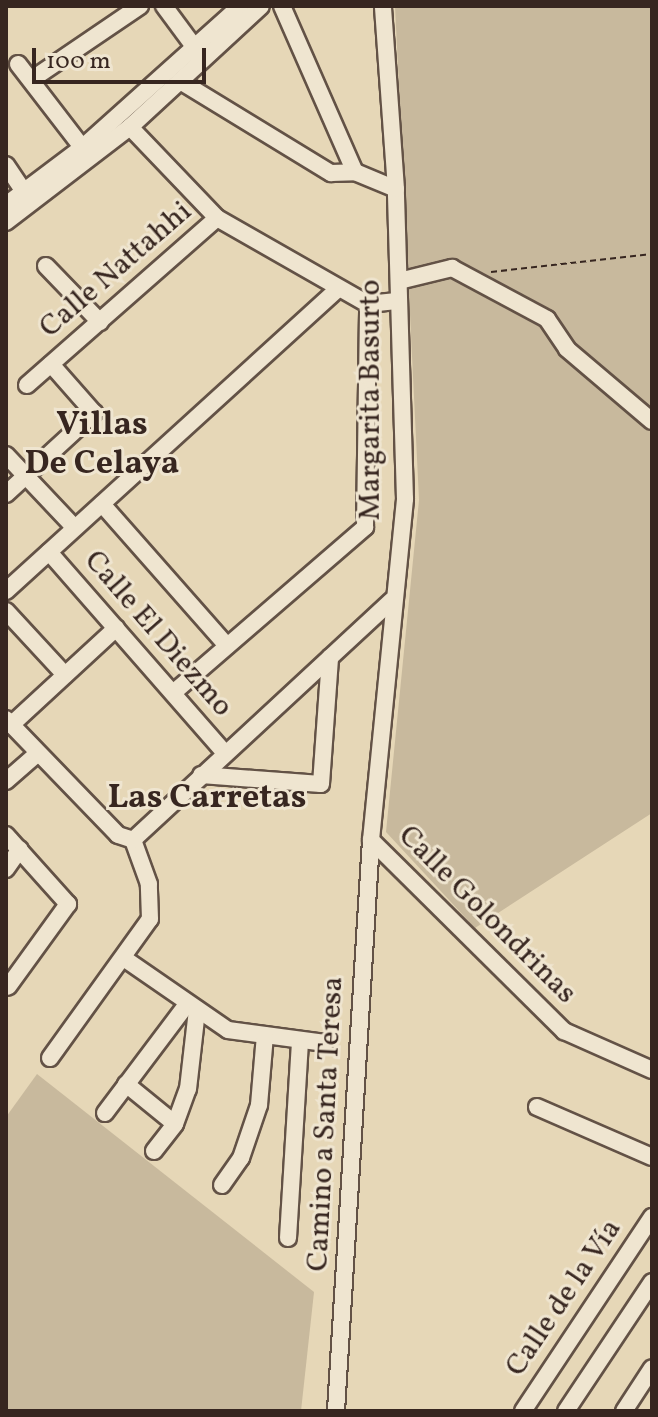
<!DOCTYPE html>
<meta charset="utf-8">
<style>
body{margin:0}
#map{position:relative;width:658px;height:1417px;overflow:hidden;background:#e6d7b7;font-family:Vollkorn,serif}
div>[style]{position:absolute}
[style*='--x']{left:calc(var(--x)*1px);top:calc(var(--y)*1px);width:calc(var(--w)*1px);rotate:calc(var(--a)*1deg)}
.green>*{inset:0;background:#c8b99d}
.path>*{height:2px;margin-top:-1px;transform-origin:0;background:repeating-linear-gradient(90deg,#372620 0 6px,transparent 0 10px)}
.roads{filter:drop-shadow(2px 0 #635246) drop-shadow(-2px 0 #635246) drop-shadow(0 2px #635246) drop-shadow(0 -2px #635246)}
.minor>*{height:16px;margin:-8px;padding:0 8px;transform-origin:8px;border-radius:8px;background:#efe5d0}
span{translate:-50% -50%;white-space:nowrap;text-align:center;line-height:1.15;-webkit-text-stroke:6px #efe5d0;paint-order:stroke}
.street-label{font-size:30px;color:#372620}
.quarter-label{font-size:34px;color:#372620;font-weight:700}
.frame{position:absolute;inset:0;border:8px solid #372620;pointer-events:none}
.scale{position:absolute;left:32px;top:48px;width:174px;height:36px;box-sizing:border-box;border:4px solid #372620;border-top:0;padding-left:10px;font-size:24px;line-height:28px;white-space:nowrap;color:#372620;-webkit-text-stroke:6px #efe5d0;paint-order:stroke}
</style>
<div id="map">
<div class="green">
<i style="clip-path:polygon(395px 6px,652px 6px,652px 813px,475px 928px,386px 832px,419px 500px)"></i>
<i style="clip-path:polygon(37px 1074px,314px 1292px,301px 1411px,6px 1411px,6px 1117px)"></i>
</div>
<div class="path">
<i style="--x:491;--y:272;--w:162;--a:-6.4"></i>
</div>
<div class="roads">
<div class="minor">
<i style="--x:164;--y:6;--w:62;--a:53.5"></i>
<i style="--x:282;--y:6;--w:181;--a:66.3"></i>
<i style="--x:355;--y:172;--w:44;--a:22.5"></i>
<i style="--x:18;--y:64;--w:115;--a:52.4"></i>
<i style="--x:31;--y:80;--w:132;--a:-34.2"></i>
<i style="--x:180;--y:81;--w:177;--a:31.4"></i>
<i style="--x:331;--y:173;--w:24;--a:-2"></i>
<i style="--x:130;--y:127;--w:126;--a:46.3"></i>
<i style="--x:217;--y:218;--w:174;--a:29.7"></i>
<i style="--x:368;--y:304;--w:31;--a:-6"></i>
<i style="--x:6;--y:165;--w:34;--a:56"></i>
<i style="--x:6;--y:205;--w:96;--a:-37"></i>
<i style="--x:83;--y:147;--w:211;--a:-41.9"></i>
<i style="--x:6;--y:222;--w:156;--a:-37.5"></i>
<i style="--x:130;--y:127;--w:178;--a:-42.7"></i>
<i style="--x:46;--y:266;--w:78;--a:46"></i>
<i style="--x:399;--y:281;--w:55;--a:-13.8"></i>
<i style="--x:452;--y:268;--w:108;--a:28.2"></i>
<i style="--x:547;--y:319;--w:36;--a:56"></i>
<i style="--x:567;--y:349;--w:111;--a:40.3"></i>
<i style="--x:27;--y:385;--w:253;--a:-41.3"></i>
<i style="--x:6;--y:455;--w:100;--a:46.6"></i>
<i style="--x:6;--y:494;--w:120;--a:-42.6"></i>
<i style="--x:94;--y:413;--w:65;--a:-131.3"></i>
<i style="--x:102;--y:504;--w:189;--a:48.6"></i>
<i style="--x:49;--y:552;--w:267;--a:48.8"></i>
<i style="--x:6;--y:591;--w:450;--a:-42.3"></i>
<i style="--x:6;--y:611;--w:87;--a:47.3"></i>
<i style="--x:173;--y:693;--w:254;--a:-40.8"></i>
<i style="--x:365;--y:527;--w:223;--a:-89.2"></i>
<i style="--x:6;--y:719;--w:161;--a:46"></i>
<i style="--x:118;--y:835;--w:16;--a:18"></i>
<i style="--x:11;--y:725;--w:143;--a:-42.7"></i>
<i style="--x:201;--y:775;--w:120;--a:4.3"></i>
<i style="--x:321;--y:784;--w:127;--a:-85.9"></i>
<i style="--x:6;--y:781;--w:41;--a:-41.1"></i>
<i style="--x:6;--y:835;--w:93;--a:48.1"></i>
<i style="--x:68;--y:904;--w:102;--a:125.9"></i>
<i style="--x:371;--y:840;--w:272;--a:44.7"></i>
<i style="--x:564;--y:1031;--w:96;--a:23.9"></i>
<i style="--x:6;--y:869;--w:24;--a:-55"></i>
<i style="--x:125;--y:959;--w:125;--a:34.6"></i>
<i style="--x:228;--y:1030;--w:98;--a:7.6"></i>
<i style="--x:50;--y:1058;--w:171;--a:-54.3"></i>
<i style="--x:150;--y:919;--w:35;--a:-92"></i>
<i style="--x:149;--y:884;--w:47;--a:-110"></i>
<i style="--x:133;--y:840;--w:353;--a:-42.8"></i>
<i style="--x:126;--y:1084;--w:63;--a:39.2"></i>
<i style="--x:537;--y:1107;--w:125;--a:23.5"></i>
<i style="--x:105;--y:1113;--w:136;--a:-53"></i>
<i style="--x:154;--y:1151;--w:34;--a:-52"></i>
<i style="--x:175;--y:1124;--w:37;--a:-70"></i>
<i style="--x:188;--y:1089;--w:80;--a:-83.5"></i>
<i style="--x:222;--y:1185;--w:33;--a:-55"></i>
<i style="--x:241;--y:1158;--w:56;--a:-71.2"></i>
<i style="--x:259;--y:1105;--w:70;--a:-85.1"></i>
<i style="--x:288;--y:1238;--w:198;--a:-86.5"></i>
<i style="--x:336;--y:1411;--w:572;--a:-86.49"></i>
<i style="--x:371;--y:840;--w:343;--a:-84.3"></i>
<i style="--x:405;--y:499;--w:310;--a:-91.7"></i>
<i style="--x:396;--y:189;--w:183;--a:-94.1"></i>
<i style="--x:523;--y:1411;--w:233;--a:-56.4"></i>
<i style="--x:566;--y:1411;--w:155;--a:-56.3"></i>
<i style="--x:624;--y:1411;--w:51;--a:-56.9"></i>
</div>
</div>
<div class="street-label">
<span style="left:116px;top:270px;rotate:-41deg">Calle Nattahhi</span>
<span style="left:371px;top:400px;rotate:-90deg">Margarita Basurto</span>
<span style="left:158px;top:634px;rotate:49deg">Calle El Diezmo</span>
<span style="left:487px;top:915px;rotate:45deg">Calle Golondrinas</span>
<span style="left:326px;top:1124px;rotate:-87deg">Camino a Santa Teresa</span>
<span style="left:564px;top:1298px;rotate:-56deg">Calle de la Vía</span>
</div>
<div class="quarter-label">
<span style="left:102px;top:445px">Villas<br>De Celaya</span>
<span style="left:207px;top:799px">Las Carretas</span>
</div>
<div class="frame"></div>
<div class="scale">100 m</div>
</div>
